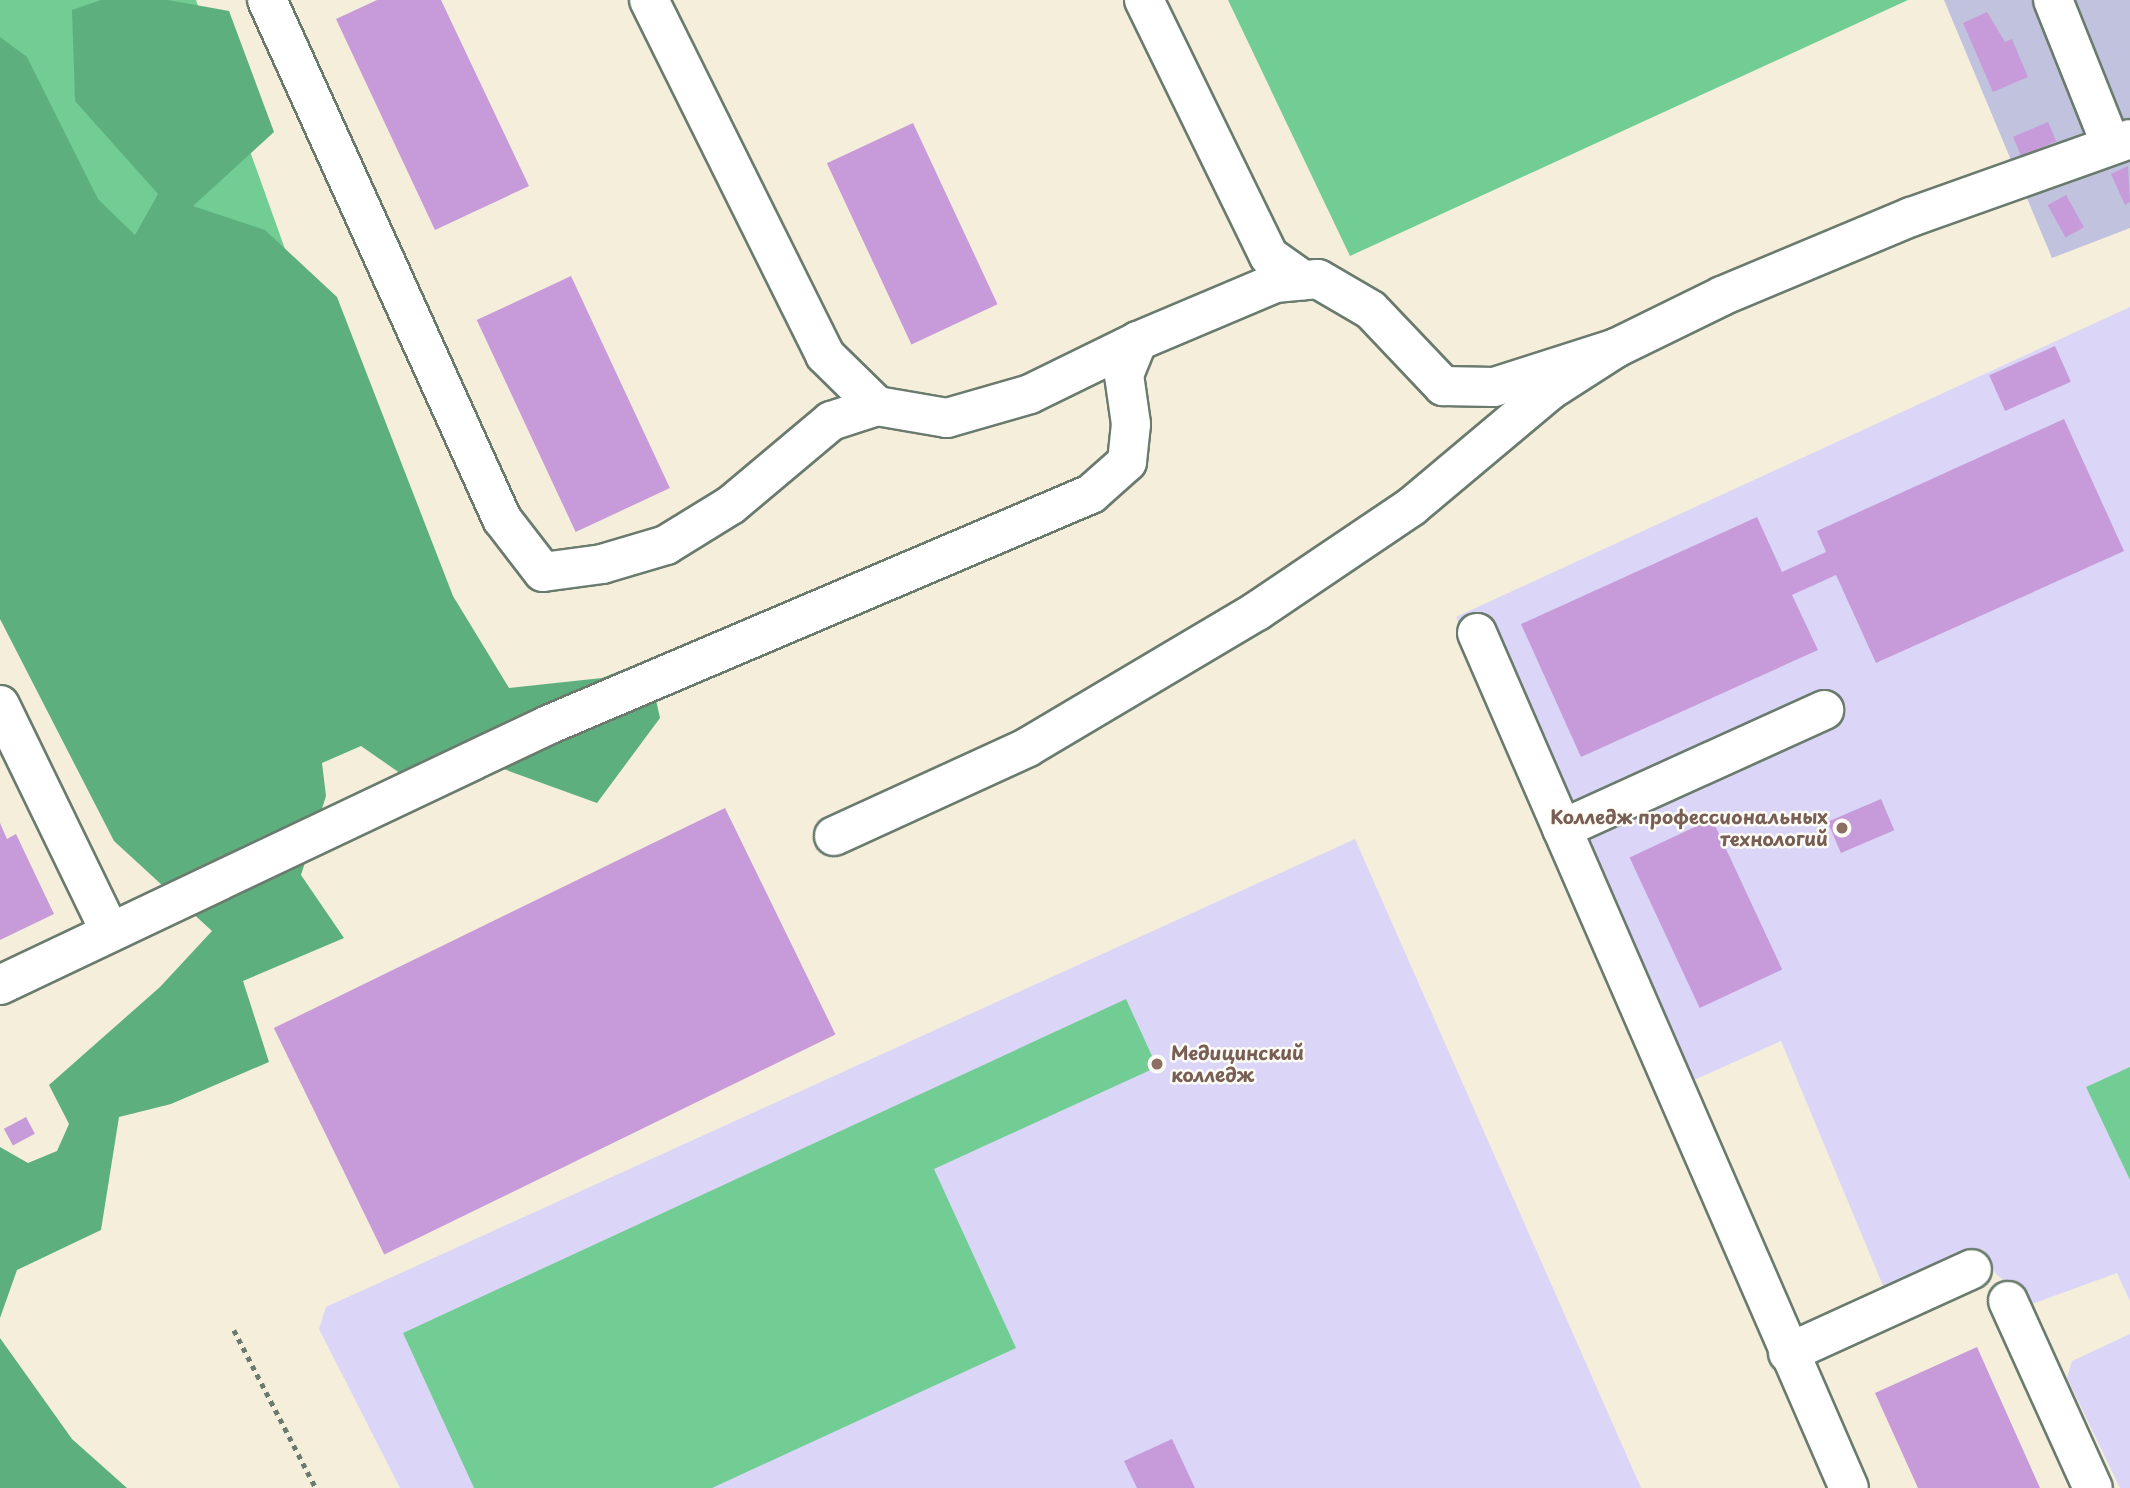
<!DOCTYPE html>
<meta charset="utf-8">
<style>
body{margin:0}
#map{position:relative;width:2130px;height:1488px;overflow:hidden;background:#f4eedb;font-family:"Playpen Sans",sans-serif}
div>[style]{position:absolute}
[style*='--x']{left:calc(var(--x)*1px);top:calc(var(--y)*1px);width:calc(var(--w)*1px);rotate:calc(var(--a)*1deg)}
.built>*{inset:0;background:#dbd6f7}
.industrial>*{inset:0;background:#c1c2dd}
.green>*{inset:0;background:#72cd94}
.forest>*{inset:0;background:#5db07e}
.building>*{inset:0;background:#c79bd9;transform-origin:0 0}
.path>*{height:4.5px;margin-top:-2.25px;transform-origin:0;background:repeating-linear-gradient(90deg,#6a7b6e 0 5px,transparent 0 10px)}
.roads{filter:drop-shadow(2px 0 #6a7b6e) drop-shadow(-2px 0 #6a7b6e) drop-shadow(0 2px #6a7b6e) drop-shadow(0 -2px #6a7b6e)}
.minor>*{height:38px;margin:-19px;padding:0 19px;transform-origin:19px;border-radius:19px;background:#fff}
.dots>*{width:19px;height:19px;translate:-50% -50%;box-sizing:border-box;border:4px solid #fdfcf7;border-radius:50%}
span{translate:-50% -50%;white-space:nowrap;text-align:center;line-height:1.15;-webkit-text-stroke:5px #fdfcf7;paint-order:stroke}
.education-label{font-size:19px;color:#785e54;font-weight:700}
.right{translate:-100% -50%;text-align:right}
.left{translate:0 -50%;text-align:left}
</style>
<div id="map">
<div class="built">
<i style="clip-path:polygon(2130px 307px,2130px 1301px,2117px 1273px,2032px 1304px,1996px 1274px,1983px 1249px,1884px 1288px,1781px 1041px,1674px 1089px,1456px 617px)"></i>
<i style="clip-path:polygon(1355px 839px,1641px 1488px,400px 1488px,319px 1329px,326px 1307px)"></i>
<i style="clip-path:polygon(2130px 1334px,2130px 1488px,2120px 1488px,2067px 1378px,2072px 1361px)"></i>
</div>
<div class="industrial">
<i style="clip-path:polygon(1944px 0,2130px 0,2130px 228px,2052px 258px)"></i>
</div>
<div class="green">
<i style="clip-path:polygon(0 0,196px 0,340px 403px,0 241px)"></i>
<i style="clip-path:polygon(1228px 0,1908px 0,1350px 256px)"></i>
<i style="clip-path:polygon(1126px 999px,1157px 1067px,934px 1169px,1016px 1348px,712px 1488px,474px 1488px,403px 1333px)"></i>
<i style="clip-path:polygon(2130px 1067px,2130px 1180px,2086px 1087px)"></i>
</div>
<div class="forest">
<i style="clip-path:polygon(101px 0,168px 0,229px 11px,274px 132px,193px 206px,265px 230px,337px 297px,453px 596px,509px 688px,602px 678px,647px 660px,660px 718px,597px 803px,498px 767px,407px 778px,361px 746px,322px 763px,326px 796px,301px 875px,344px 938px,243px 981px,269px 1062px,171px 1104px,119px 1117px,101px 1230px,17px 1270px,0 1318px,0 1147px,28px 1163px,57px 1151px,69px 1124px,49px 1085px,160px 987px,212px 931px,114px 841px,0 619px,0 37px,27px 57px,98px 199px,135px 235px,158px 194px,75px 101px,72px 10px)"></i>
<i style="clip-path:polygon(0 1338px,72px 1439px,127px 1488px,0 1488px)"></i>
</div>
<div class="building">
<i style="clip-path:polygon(377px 0,441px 0,529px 186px,435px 230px,336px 19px)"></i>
<i style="clip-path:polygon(1987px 12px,2005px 42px,2012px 39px,2028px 77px,1993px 92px,1963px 23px)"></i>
<i style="left:2048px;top:122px;width:21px;height:38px;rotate:67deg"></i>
<i style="left:913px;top:123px;width:200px;height:95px;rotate:65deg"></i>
<i style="clip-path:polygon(2128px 166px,2130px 202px,2125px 205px,2111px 174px)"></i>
<i style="left:2066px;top:195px;width:37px;height:21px;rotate:61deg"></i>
<i style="left:571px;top:276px;width:234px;height:104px;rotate:65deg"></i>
<i style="left:2055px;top:346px;width:39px;height:72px;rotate:66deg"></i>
<i style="clip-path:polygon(2064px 419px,2124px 551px,1876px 663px,1836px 575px,1792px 595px,1818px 650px,1581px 757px,1521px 624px,1757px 517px,1782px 572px,1826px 552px,1817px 531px)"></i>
<i style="left:1881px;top:799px;width:34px;height:58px;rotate:67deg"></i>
<i style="left:725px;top:808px;width:252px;height:502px;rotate:64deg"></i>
<i style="left:1712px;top:819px;width:166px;height:91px;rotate:65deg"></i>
<i style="clip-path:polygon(0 823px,7px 839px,16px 834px,54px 914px,0 940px)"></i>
<i style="left:26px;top:1117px;width:19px;height:25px;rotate:62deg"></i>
<i style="clip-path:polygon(1977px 1347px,2040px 1488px,1918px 1488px,1875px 1393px)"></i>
<i style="clip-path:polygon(1172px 1439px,1195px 1488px,1137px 1488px,1124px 1461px)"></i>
</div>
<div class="path">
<i style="--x:234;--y:1330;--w:178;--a:62.6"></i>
</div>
<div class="roads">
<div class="minor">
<i style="--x:267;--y:0;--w:570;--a:65.64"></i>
<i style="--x:502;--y:519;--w:67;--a:52.3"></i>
<i style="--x:543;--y:572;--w:60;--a:-7.7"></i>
<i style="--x:602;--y:564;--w:67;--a:-16.5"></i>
<i style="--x:666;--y:545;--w:76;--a:-31.6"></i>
<i style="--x:731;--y:505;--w:131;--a:-40"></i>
<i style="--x:831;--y:421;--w:48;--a:-18.1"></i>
<i style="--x:649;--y:0;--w:396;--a:63.6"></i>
<i style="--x:825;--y:355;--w:73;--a:44.4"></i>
<i style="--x:877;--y:406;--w:71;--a:9.7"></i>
<i style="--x:947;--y:418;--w:86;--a:-16.1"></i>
<i style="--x:1030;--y:394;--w:120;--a:-26.1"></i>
<i style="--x:1144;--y:0;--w:285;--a:64"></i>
<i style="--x:1269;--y:256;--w:42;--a:35.2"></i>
<i style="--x:2053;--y:0;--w:156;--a:68.2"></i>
<i style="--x:1477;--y:633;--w:932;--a:66.49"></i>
<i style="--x:0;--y:705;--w:252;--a:64.1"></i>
<i style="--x:1562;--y:829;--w:288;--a:-24.4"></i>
<i style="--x:834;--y:836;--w:213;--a:-24.6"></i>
<i style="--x:1028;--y:747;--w:266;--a:-30.7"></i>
<i style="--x:1257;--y:611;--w:186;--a:-34"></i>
<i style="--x:1411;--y:507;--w:180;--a:-40"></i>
<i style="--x:1549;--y:391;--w:80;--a:-32.7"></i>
<i style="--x:1616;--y:348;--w:118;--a:-26.1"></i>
<i style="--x:1722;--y:296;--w:205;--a:-22.7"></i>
<i style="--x:1911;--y:217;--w:232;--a:-19.6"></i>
<i style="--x:0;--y:985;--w:607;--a:-25.38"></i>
<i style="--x:548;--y:725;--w:590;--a:-23.05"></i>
<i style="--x:1091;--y:494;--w:48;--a:-41.6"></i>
<i style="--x:1127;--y:462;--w:38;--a:-84"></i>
<i style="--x:1131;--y:424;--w:49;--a:-98.1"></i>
<i style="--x:1124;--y:375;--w:37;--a:-68"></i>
<i style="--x:1138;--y:341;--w:149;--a:-22.9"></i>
<i style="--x:1275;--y:283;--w:43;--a:-5.3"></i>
<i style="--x:1318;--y:279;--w:61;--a:30.3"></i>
<i style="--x:1371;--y:310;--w:105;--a:46.5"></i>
<i style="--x:1443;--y:386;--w:51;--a:1.1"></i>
<i style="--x:1494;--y:387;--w:128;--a:-17.7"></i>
<i style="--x:2008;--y:1301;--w:205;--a:65.6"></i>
<i style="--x:1788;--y:1353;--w:202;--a:-24.5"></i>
</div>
</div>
<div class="dots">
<i style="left:1842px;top:828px;background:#8d6e63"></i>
<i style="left:1157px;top:1064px;background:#8d6e63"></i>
</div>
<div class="education-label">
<span class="right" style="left:1828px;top:828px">Колледж профессиональных<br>технологий</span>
<span class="left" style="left:1171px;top:1064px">Медицинский<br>колледж</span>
</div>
</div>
